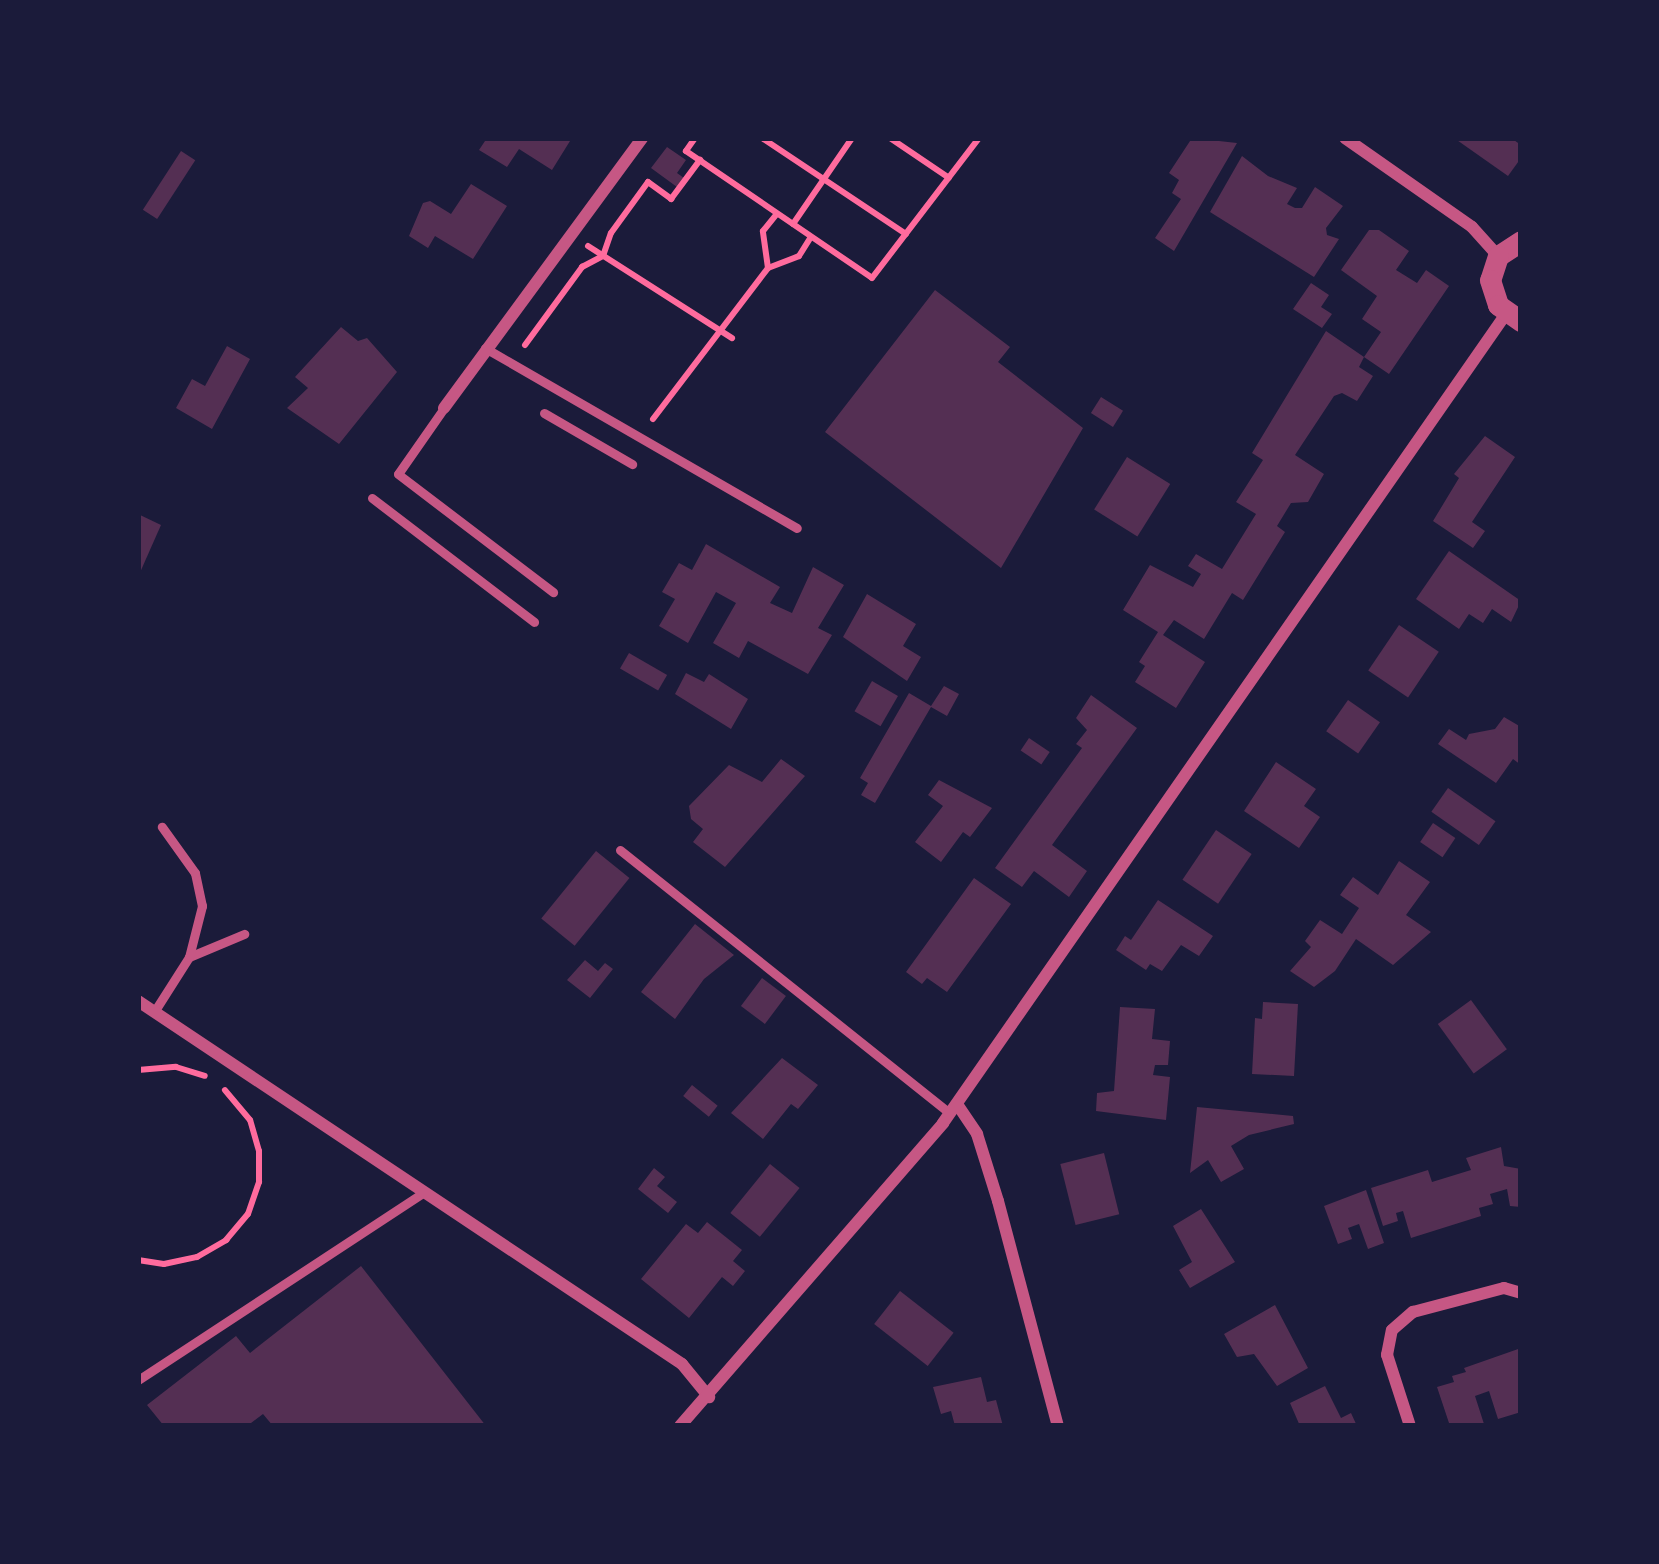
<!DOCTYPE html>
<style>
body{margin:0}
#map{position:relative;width:1659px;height:1564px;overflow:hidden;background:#1b1b3a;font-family:Overpass,sans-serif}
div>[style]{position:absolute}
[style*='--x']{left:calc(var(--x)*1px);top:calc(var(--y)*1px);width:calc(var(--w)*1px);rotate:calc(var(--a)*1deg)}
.building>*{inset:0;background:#542f53;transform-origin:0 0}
.path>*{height:6px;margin:-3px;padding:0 3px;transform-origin:3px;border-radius:3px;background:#ff6b9d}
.service>*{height:9px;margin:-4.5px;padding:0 4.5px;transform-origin:4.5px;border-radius:4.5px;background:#c65784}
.minor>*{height:12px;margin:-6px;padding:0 6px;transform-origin:6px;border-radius:6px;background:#c65784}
.tertiary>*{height:21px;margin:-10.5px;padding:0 10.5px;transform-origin:10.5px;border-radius:10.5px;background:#c65784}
span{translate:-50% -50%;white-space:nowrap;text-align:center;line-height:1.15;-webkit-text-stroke:10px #1b1b3a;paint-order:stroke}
.frame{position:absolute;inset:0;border:141px solid #1b1b3a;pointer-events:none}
</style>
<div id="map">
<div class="building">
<i style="clip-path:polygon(487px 138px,566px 138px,570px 141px,552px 170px,519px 149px,507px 167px,479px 150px)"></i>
<i style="clip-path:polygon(1192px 138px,1237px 143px,1174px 251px,1155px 238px,1181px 199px,1172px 193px,1179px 180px,1169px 173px)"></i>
<i style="clip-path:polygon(1454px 138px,1511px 138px,1521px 145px,1521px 158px,1508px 176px)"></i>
<i style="clip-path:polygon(667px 147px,686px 160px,677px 173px,684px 178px,677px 187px,651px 168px)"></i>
<i style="left:181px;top:151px;width:17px;height:70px;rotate:33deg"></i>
<i style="clip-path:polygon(1242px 156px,1268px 176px,1297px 188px,1287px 204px,1295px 208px,1302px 208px,1315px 187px,1343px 206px,1326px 228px,1327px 235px,1339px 239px,1314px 277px,1210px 212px)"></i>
<i style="clip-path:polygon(471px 184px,507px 206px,473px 259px,435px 236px,428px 248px,409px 236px,423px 203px,430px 201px,451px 214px)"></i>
<i style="clip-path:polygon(1369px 230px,1379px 230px,1409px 251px,1396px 270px,1417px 283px,1426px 270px,1449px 286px,1389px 374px,1364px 357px,1381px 332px,1362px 319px,1377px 296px,1341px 270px)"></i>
<i style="clip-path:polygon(1311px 283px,1329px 295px,1321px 307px,1332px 314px,1322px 328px,1293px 309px)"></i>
<i style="clip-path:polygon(935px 290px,1010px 347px,998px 362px,1083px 428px,1001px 568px,825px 432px)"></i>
<i style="clip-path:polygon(341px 327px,358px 341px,367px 338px,397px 372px,339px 444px,287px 408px,308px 388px,295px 377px)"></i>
<i style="clip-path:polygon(1326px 331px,1364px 357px,1359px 367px,1373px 376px,1357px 401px,1342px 393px,1334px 396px,1295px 455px,1324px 474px,1308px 502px,1291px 503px,1277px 526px,1285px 532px,1243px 600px,1232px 593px,1204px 639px,1174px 620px,1163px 635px,1205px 662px,1176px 708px,1135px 682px,1145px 666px,1139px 662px,1158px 632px,1123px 610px,1150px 565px,1193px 587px,1201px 574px,1188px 566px,1196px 554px,1222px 569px,1256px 514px,1236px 502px,1263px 460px,1252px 453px)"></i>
<i style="clip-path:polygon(227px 346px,250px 359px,212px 429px,176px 408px,192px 379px,205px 386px)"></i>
<i style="left:1101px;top:397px;width:26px;height:19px;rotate:32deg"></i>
<i style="clip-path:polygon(1485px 436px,1515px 457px,1472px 522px,1485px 531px,1473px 548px,1433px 521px,1459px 478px,1454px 474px)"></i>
<i style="left:1127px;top:457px;width:51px;height:62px;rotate:32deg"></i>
<i style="clip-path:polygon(138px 514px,161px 525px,138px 577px)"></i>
<i style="clip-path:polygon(706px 544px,780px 587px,770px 603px,792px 613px,813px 567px,844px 585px,818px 628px,832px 635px,808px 674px,748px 641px,739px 658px,713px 643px,736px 603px,716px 592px,688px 643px,659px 626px,675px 599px,662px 592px,679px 563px,692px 570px)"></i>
<i style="clip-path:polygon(1449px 551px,1521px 601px,1511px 622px,1492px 609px,1483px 623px,1469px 614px,1459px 629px,1416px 599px)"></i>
<i style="clip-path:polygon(867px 594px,916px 624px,903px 646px,921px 657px,907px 681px,843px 637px)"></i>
<i style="left:1399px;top:625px;width:48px;height:55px;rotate:34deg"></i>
<i style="left:629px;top:653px;width:44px;height:18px;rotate:30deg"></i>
<i style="clip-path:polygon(686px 673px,704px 682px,709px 674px,748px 699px,731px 729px,675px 694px)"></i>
<i style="left:872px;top:681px;width:30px;height:35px;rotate:30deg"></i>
<i style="clip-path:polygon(944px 686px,959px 694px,947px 716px,931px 707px,875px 803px,861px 795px,868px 783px,860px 778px,909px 693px,931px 706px)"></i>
<i style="clip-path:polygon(1091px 695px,1137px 728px,1052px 845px,1087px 871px,1069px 897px,1034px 871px,1022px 887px,995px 868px,1082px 748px,1076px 744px,1087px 730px,1076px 718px)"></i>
<i style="left:1348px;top:700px;width:39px;height:38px;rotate:35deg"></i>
<i style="clip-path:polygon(1504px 717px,1521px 727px,1521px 765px,1513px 759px,1496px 783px,1438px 744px,1449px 729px,1466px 740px,1469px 734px,1495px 729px)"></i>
<i style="left:1029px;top:738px;width:25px;height:15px;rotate:34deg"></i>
<i style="clip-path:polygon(781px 759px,805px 776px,725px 867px,693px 842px,703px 829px,691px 819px,689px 806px,729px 765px,762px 782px)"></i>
<i style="clip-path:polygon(1276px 762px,1316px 789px,1304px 806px,1320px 817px,1299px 848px,1244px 811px)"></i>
<i style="clip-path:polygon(939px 780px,992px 808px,970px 837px,963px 832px,941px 862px,915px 842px,943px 806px,928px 795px)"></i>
<i style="left:1448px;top:788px;width:58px;height:29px;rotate:35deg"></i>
<i style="left:1433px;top:823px;width:27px;height:23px;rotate:34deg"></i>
<i style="left:1216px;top:830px;width:43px;height:60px;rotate:34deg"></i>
<i style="left:596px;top:851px;width:43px;height:87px;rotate:39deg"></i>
<i style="clip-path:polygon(1399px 861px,1430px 882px,1406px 915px,1431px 932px,1393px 965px,1356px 939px,1335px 971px,1314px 987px,1290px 971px,1311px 947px,1305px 941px,1320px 920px,1342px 934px,1359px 908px,1340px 895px,1353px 877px,1378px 895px)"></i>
<i style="clip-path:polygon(974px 878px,1011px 904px,947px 992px,927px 978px,922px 984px,906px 972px)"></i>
<i style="clip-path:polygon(1158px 900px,1213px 936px,1199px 956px,1181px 945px,1162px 971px,1150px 964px,1146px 970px,1116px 950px,1125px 936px,1131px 940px)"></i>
<i style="clip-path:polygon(695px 924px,734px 955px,704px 979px,675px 1019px,641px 992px)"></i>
<i style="clip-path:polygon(585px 960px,598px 971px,605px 963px,613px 969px,590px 998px,567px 980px)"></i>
<i style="left:762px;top:978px;width:30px;height:35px;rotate:37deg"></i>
<i style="left:1471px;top:1000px;width:61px;height:41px;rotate:54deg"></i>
<i style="clip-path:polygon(1263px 1002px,1298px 1004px,1294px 1076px,1252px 1074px,1255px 1018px,1262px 1019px)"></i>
<i style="clip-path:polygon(1120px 1007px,1155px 1009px,1152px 1039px,1170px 1041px,1168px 1065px,1155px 1065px,1153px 1075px,1170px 1077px,1166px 1120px,1096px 1111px,1097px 1093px,1114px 1091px)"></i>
<i style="clip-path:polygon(782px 1058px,818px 1085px,798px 1109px,791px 1104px,763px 1139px,731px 1113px)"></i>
<i style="left:692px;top:1085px;width:33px;height:14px;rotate:39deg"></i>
<i style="clip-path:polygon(1197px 1107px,1293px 1116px,1294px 1124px,1249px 1135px,1231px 1146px,1244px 1169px,1221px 1182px,1208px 1160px,1190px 1173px)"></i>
<i style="clip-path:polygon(1501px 1147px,1504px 1166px,1521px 1169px,1521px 1207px,1510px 1206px,1507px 1189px,1490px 1194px,1493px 1204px,1479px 1208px,1481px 1216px,1411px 1238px,1403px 1211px,1396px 1213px,1398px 1221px,1383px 1226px,1371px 1188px,1428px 1170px,1432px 1182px,1471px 1170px,1466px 1158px)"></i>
<i style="left:1104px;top:1153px;width:63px;height:45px;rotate:76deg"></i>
<i style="left:770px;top:1164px;width:38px;height:63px;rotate:39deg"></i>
<i style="clip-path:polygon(654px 1168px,665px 1177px,657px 1186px,677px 1202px,668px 1213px,638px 1189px)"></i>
<i style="clip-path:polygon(1366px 1190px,1384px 1243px,1368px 1249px,1359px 1224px,1348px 1228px,1352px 1239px,1338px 1244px,1324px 1206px)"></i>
<i style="clip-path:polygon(1201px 1209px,1235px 1262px,1190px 1288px,1179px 1270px,1192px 1262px,1173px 1226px)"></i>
<i style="clip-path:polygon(707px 1222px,742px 1250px,733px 1261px,745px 1271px,733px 1286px,722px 1277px,689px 1318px,641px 1279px,686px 1224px,698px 1233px)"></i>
<i style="clip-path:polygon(361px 1266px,486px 1426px,273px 1426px,263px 1414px,247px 1426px,164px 1426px,147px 1405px,236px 1336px,250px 1353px)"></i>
<i style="left:900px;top:1291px;width:68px;height:42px;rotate:38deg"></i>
<i style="clip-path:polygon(1275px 1305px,1308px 1368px,1277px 1386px,1254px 1354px,1237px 1357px,1224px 1334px)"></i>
<i style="clip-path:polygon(1521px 1348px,1521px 1412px,1498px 1419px,1489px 1391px,1475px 1396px,1484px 1424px,1450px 1426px,1437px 1387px,1454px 1382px,1452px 1376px,1466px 1372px,1464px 1368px)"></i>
<i style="clip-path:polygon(981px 1377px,987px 1402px,996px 1400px,1003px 1426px,955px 1426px,951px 1411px,941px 1414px,933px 1387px)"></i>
<i style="clip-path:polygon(1325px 1386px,1341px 1418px,1351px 1413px,1357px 1426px,1300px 1426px,1290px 1403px)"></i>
</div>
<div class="path">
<i style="--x:695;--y:138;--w:16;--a:125"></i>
<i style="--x:686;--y:151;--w:225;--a:34.3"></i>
<i style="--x:872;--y:278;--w:176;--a:-52.6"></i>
<i style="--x:762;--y:138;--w:173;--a:33.7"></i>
<i style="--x:890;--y:138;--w:71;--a:34.1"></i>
<i style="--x:793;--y:224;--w:104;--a:-55.5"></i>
<i style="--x:588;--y:246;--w:171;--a:32.6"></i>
<i style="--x:768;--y:268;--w:37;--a:-98"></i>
<i style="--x:763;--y:231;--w:22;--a:-51"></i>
<i style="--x:525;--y:345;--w:97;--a:-53.8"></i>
<i style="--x:582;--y:267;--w:24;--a:-28"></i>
<i style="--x:603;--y:256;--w:24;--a:-71"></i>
<i style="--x:611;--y:233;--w:63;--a:-54"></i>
<i style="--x:648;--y:182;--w:29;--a:36"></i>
<i style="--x:671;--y:199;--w:49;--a:-53.4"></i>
<i style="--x:653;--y:419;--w:190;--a:-52.7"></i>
<i style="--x:768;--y:268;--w:33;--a:-21"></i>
<i style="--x:799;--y:256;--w:22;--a:-58"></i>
<i style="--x:138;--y:1070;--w:38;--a:-5"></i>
<i style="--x:176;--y:1067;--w:30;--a:17"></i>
<i style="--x:138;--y:1260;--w:26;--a:9"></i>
<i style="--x:164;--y:1264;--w:34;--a:-12"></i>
<i style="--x:197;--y:1257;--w:34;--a:-30"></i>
<i style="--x:226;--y:1240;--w:34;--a:-50"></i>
<i style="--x:248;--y:1214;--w:34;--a:-71"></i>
<i style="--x:259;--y:1182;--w:31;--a:-90"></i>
<i style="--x:259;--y:1151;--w:32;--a:-106"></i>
<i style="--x:250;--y:1120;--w:39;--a:-130"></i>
</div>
<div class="service">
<i style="--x:485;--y:348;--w:360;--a:30"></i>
<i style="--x:444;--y:408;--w:80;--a:124.9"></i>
<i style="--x:398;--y:474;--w:195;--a:37.3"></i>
<i style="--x:544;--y:413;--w:102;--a:30.1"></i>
<i style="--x:372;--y:498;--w:204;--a:37.4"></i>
<i style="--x:620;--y:850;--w:422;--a:38.6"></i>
<i style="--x:189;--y:957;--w:60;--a:-22.7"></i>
<i style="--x:154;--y:1012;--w:65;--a:-57.5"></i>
<i style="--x:189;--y:957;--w:53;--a:-75.7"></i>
<i style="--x:202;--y:906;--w:34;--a:-102"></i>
<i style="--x:195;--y:873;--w:57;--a:-125.7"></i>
<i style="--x:138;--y:1380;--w:342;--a:-33.3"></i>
</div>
<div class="minor">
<i style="--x:1345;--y:138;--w:155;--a:35"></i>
<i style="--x:1472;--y:227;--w:39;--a:48"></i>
<i style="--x:444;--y:408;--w:335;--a:-53.7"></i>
<i style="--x:138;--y:1001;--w:654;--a:33.71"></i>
<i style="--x:682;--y:1364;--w:43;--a:50.7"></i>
<i style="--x:957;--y:1104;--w:36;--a:56"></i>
<i style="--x:977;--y:1134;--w:70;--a:72.6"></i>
<i style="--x:998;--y:1201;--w:233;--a:75.1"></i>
<i style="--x:680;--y:1426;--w:401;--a:-49"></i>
<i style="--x:943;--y:1123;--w:986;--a:-55.17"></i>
<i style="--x:1410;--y:1426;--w:75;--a:-107.9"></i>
<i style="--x:1387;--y:1355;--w:25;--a:-79"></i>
<i style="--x:1392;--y:1330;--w:28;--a:-41"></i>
<i style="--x:1413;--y:1312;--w:94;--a:-14.8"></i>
<i style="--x:1504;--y:1288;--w:18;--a:16"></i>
</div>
<div class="tertiary">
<i style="--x:1521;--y:241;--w:27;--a:147"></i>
<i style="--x:1498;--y:256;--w:25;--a:108"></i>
<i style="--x:1490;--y:280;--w:26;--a:72"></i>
<i style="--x:1498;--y:305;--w:28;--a:35"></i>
</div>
<div class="frame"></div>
</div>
